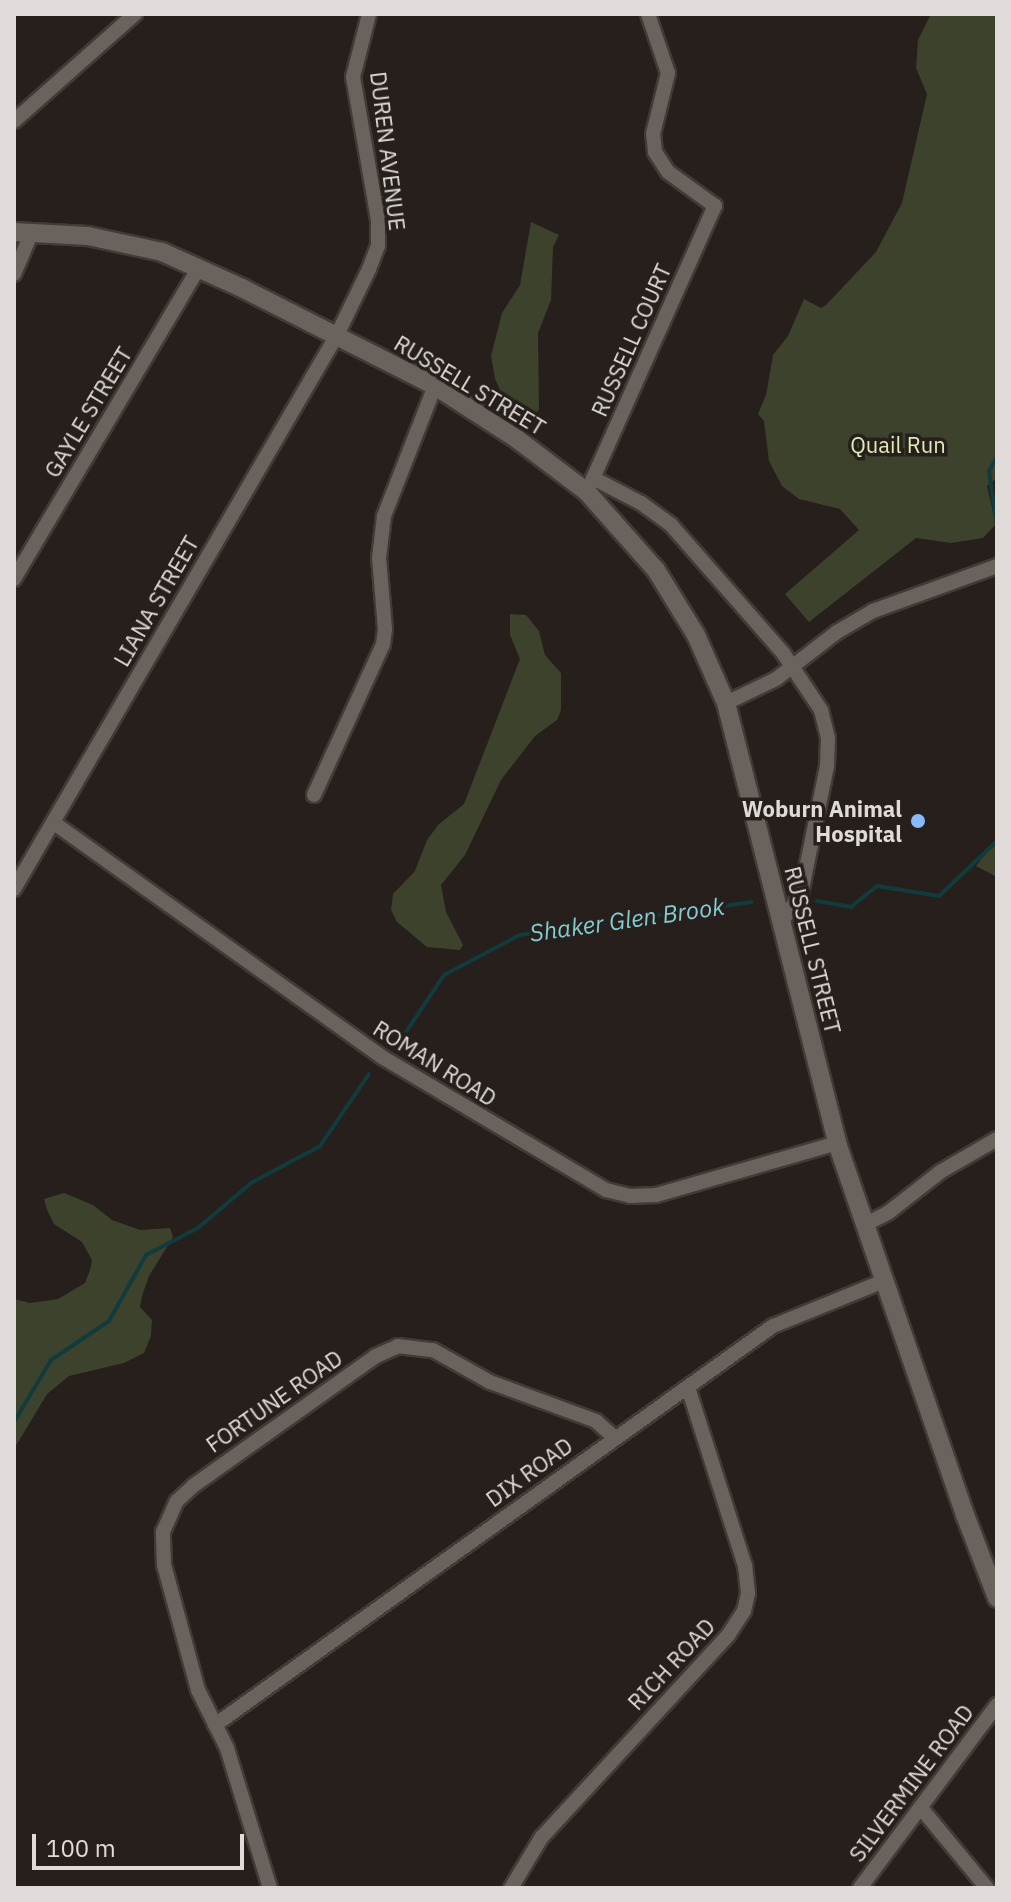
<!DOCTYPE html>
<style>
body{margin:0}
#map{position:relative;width:1011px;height:1902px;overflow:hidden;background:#261f1b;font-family:"IBM Plex Sans",sans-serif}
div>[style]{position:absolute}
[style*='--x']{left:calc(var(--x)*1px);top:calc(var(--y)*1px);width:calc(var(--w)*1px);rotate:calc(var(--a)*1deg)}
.green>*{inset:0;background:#3d422d}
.stream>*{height:4px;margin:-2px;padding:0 2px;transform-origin:2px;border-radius:2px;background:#113b3d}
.roads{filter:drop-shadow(2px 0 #413b38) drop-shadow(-2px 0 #413b38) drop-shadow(0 2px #413b38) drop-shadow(0 -2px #413b38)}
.minor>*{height:14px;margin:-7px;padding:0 7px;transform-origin:7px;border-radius:7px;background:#6a625d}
.tertiary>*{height:18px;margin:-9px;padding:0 9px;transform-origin:9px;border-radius:9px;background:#6a625d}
.dots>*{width:22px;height:22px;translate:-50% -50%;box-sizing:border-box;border:4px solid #261f1b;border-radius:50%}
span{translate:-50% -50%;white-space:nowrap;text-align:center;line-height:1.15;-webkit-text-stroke:7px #261f1b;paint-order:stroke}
.street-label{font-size:22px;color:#e0dbd8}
.park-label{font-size:22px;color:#dfebb3}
.poi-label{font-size:22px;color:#e0dbd8;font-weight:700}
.right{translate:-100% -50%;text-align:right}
.water-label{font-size:24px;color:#82cdd2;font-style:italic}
.frame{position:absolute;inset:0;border:16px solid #e0dbd8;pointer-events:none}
.scale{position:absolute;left:32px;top:1834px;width:212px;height:36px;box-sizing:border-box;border:4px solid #e0dbd8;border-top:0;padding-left:10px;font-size:24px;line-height:28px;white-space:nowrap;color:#e0dbd8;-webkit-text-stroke:6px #261f1b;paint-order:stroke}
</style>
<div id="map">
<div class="green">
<i style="clip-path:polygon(931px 14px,997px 14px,997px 478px,987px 486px,996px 524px,983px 538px,951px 543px,916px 538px,809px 622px,785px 594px,859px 530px,840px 509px,799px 499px,782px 486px,769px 461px,764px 421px,758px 414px,766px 395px,773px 355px,788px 336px,804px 299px,821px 308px,826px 305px,876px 252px,902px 203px,927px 94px,916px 68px,918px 40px)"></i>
<i style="clip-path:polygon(531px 222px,559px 235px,553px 247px,551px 300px,538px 333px,539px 409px,527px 428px,520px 425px,506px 403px,495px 379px,491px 356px,502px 313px,520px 285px)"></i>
<i style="clip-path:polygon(510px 614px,526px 615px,539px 631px,545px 655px,561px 673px,561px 710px,557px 720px,535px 736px,501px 780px,465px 855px,441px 885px,446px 912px,463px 945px,460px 950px,427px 947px,397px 922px,391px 910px,393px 894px,415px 871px,427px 840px,438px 825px,464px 804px,520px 659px,510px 635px)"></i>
<i style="clip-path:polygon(997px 839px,997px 877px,976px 866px)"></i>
<i style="clip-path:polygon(64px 1193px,93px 1205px,112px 1220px,140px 1230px,170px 1228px,173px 1237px,149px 1276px,142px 1296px,140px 1307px,152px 1320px,151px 1336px,144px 1353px,124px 1363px,69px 1376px,47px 1394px,14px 1449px,14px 1299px,30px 1303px,58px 1299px,85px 1283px,90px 1270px,92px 1260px,82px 1242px,54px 1224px,47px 1210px,44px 1199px)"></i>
</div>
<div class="stream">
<i style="--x:997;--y:457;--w:16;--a:120"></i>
<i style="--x:989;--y:471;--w:57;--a:81.9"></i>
<i style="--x:817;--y:901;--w:35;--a:10"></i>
<i style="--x:851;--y:907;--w:33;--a:-39"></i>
<i style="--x:877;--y:886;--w:63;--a:9.2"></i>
<i style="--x:939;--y:896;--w:80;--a:-43.5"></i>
<i style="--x:402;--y:1038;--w:76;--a:-56.3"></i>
<i style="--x:444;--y:975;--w:86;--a:-27.8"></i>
<i style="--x:520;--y:935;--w:234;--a:-8.1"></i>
<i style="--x:14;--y:1422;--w:72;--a:-59.2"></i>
<i style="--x:51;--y:1360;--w:70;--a:-33.9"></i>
<i style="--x:109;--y:1321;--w:76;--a:-60.7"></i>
<i style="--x:146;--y:1255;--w:59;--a:-27.4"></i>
<i style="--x:198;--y:1228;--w:70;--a:-40.3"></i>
<i style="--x:251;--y:1183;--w:78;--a:-28.2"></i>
<i style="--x:320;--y:1146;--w:87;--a:-55.8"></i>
</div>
<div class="roads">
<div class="minor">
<i style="--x:14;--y:121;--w:162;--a:-41.5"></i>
<i style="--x:14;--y:274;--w:46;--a:-66.8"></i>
<i style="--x:593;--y:478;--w:54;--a:27.5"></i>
<i style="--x:641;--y:503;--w:37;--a:36"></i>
<i style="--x:671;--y:525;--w:170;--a:48.8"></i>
<i style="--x:783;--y:653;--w:69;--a:56.3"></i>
<i style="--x:821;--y:710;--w:29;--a:76"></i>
<i style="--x:828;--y:738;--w:28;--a:92"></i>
<i style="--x:827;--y:766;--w:131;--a:101.5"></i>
<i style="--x:801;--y:894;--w:35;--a:125"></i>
<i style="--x:590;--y:485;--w:306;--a:-65.9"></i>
<i style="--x:715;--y:206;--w:58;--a:-144.1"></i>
<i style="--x:668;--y:172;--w:24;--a:-123"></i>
<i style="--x:655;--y:152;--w:18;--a:-96"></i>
<i style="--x:653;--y:134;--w:63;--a:-76.2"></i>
<i style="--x:668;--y:73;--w:62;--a:-108.7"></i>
<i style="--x:14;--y:579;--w:362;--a:-59.3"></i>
<i style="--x:726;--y:703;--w:55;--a:-25.6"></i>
<i style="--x:776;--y:679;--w:77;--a:-37.6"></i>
<i style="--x:837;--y:632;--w:42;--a:-30.3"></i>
<i style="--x:873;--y:611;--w:132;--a:-19.9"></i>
<i style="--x:314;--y:795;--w:166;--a:-65.4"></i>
<i style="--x:383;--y:644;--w:15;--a:-82"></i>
<i style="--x:385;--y:629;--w:71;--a:-94.8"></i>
<i style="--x:379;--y:558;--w:42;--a:-83.2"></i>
<i style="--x:384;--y:516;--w:140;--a:-68.6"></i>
<i style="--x:54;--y:823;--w:403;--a:35.5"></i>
<i style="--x:382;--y:1057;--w:261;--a:30.7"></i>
<i style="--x:606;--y:1190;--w:25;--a:14"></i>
<i style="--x:630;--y:1196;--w:26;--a:-2"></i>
<i style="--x:656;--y:1195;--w:188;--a:-16"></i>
<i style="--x:14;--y:889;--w:641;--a:-59.76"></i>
<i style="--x:337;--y:335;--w:73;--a:-64.1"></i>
<i style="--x:369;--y:269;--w:25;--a:-69"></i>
<i style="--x:378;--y:246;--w:26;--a:-90"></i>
<i style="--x:378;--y:220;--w:145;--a:-99.9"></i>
<i style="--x:353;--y:77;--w:65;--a:-75.7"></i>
<i style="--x:864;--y:1225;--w:28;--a:-27"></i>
<i style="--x:889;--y:1212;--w:65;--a:-38.1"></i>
<i style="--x:940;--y:1172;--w:66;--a:-30.1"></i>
<i style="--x:215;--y:1725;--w:686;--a:-35.57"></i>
<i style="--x:773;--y:1326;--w:120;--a:-22.1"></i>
<i style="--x:921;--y:1808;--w:104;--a:50.5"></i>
<i style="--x:270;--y:1888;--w:146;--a:-107.1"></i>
<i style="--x:227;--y:1748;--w:65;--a:-116.6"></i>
<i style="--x:198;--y:1690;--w:130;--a:-105.2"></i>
<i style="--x:164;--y:1565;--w:33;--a:-92"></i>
<i style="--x:163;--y:1532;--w:34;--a:-66"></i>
<i style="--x:177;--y:1501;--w:22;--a:-43"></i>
<i style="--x:193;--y:1486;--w:224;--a:-35.4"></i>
<i style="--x:376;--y:1356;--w:24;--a:-24"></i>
<i style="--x:398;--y:1346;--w:35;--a:7"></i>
<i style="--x:433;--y:1350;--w:65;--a:29.3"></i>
<i style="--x:490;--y:1382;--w:113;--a:20.2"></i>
<i style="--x:596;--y:1421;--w:25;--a:42"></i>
<i style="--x:511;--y:1888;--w:58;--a:-59"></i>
<i style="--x:541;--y:1838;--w:277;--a:-47.3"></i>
<i style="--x:729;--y:1634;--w:27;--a:-57"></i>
<i style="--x:744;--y:1611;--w:18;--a:-77"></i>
<i style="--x:748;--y:1593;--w:27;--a:-96"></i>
<i style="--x:745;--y:1566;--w:188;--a:-107.7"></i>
<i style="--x:860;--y:1888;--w:229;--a:-53.2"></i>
</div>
<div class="tertiary">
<i style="--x:14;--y:232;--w:74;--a:3.1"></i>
<i style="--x:88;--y:236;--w:76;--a:12.2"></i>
<i style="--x:162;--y:252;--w:88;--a:24.2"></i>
<i style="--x:242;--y:288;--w:216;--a:26.9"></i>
<i style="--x:435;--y:386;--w:98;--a:32.9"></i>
<i style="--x:517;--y:439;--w:88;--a:37.1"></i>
<i style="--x:587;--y:492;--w:104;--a:48.5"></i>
<i style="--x:656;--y:570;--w:76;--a:58.4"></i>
<i style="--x:696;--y:635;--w:74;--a:66.2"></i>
<i style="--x:726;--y:703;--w:454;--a:75.8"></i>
<i style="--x:837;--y:1143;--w:393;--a:71"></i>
<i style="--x:965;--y:1515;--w:89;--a:68.9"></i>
</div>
</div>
<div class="dots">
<i style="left:918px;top:821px;background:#88bafc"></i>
</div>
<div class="street-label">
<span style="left:388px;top:151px;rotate:83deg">DUREN AVENUE</span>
<span style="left:631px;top:340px;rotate:-66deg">RUSSELL COURT</span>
<span style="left:470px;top:385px;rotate:31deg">RUSSELL STREET</span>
<span style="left:88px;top:412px;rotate:-59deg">GAYLE STREET</span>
<span style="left:156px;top:601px;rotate:-60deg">LIANA STREET</span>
<span style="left:813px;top:950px;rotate:76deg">RUSSELL STREET</span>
<span style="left:435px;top:1063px;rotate:32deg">ROMAN ROAD</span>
<span style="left:274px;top:1401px;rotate:-35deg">FORTUNE ROAD</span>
<span style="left:529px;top:1472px;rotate:-36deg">DIX ROAD</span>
<span style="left:671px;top:1664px;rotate:-47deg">RICH ROAD</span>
<span style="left:911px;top:1783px;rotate:-53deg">SILVERMINE ROAD</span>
</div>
<div class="park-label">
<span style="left:898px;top:445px">Quail Run</span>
</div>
<div class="poi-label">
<span class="right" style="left:902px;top:821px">Woburn Animal<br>Hospital</span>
</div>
<div class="water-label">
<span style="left:627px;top:920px;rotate:-8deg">Shaker Glen Brook</span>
</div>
<div class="frame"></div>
<div class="scale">100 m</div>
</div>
